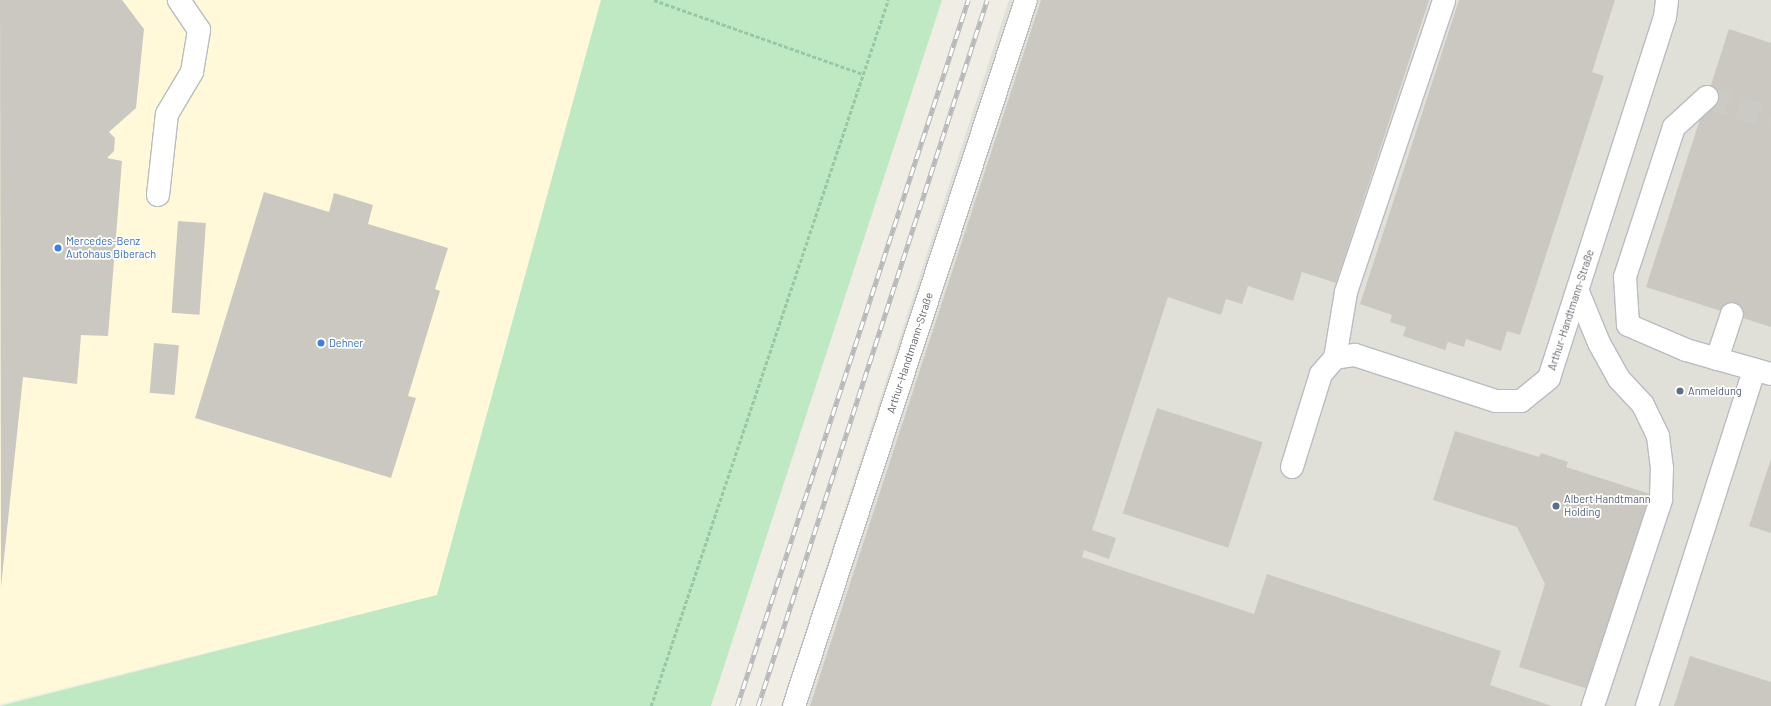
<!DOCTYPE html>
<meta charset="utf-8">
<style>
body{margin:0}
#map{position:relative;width:1771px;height:706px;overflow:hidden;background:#f0eee4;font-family:Barlow,sans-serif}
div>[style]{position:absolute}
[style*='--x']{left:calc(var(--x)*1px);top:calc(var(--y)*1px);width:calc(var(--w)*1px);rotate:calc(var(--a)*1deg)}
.commercial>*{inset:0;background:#fff9da}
.industrial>*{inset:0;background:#e0dfd8}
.green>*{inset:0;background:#bfe9c2}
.building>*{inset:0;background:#cbc8c1;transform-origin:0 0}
.minor-tunnel>*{height:22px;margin-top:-11px;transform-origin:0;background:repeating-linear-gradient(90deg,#cbcac4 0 22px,transparent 0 33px)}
.path>*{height:2.5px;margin-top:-1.25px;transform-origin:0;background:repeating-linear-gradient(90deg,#96c8a8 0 4px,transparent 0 6px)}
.roads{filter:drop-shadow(1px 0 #b9bcc1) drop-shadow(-1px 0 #b9bcc1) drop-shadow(0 1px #b9bcc1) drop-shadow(0 -1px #b9bcc1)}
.minor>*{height:22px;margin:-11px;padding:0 11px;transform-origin:11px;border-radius:11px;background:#fff}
.rail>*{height:4.5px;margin-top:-2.25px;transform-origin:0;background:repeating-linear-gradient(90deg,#fff 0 9px,#b7b8b9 0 18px);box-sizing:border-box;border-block:1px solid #b7b8b9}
.dots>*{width:11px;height:11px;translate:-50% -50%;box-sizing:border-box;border:2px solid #fff;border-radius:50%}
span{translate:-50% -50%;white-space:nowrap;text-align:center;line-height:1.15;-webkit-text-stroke:3.5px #fff;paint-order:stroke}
.shop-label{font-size:11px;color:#366cbe}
.left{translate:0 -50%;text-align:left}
.street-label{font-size:11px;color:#5c6066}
.service-label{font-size:11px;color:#4e5e75}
</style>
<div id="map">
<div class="commercial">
<i style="clip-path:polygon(0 0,601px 0,437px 595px,0 704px)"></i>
</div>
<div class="industrial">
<i style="clip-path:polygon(1009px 0,1771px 0,1771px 706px,781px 706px)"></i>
</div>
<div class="green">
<i style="clip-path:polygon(601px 0,942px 0,711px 706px,0 706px,437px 595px)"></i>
</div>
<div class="building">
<i style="clip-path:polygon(0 0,122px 0,144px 29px,136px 108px,109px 132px,115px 138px,114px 151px,107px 158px,122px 161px,108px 336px,81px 335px,77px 384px,23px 377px,1px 587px)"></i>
<i style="clip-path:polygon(1041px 0,1429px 0,1336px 283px,1302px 272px,1293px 301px,1248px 286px,1242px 304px,1226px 299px,1221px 315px,1168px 297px,1092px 530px,1116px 538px,1109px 559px,1084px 550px,1082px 557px,1254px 614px,1267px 574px,1501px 651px,1490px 685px,1552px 706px,810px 706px)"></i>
<i style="clip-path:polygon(1459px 0,1615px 0,1592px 72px,1604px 76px,1520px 335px,1507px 331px,1501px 351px,1466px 339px,1464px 347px,1448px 342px,1445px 350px,1403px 336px,1406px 327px,1390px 322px,1392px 315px,1360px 304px)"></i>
<i style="clip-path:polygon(1729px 29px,1771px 43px,1771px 327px,1646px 287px)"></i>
<i style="clip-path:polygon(264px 192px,329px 212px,334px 193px,373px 205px,368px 224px,448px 248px,435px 289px,440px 291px,408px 396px,416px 398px,391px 478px,195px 418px)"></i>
<i style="left:178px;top:221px;width:28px;height:92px;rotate:4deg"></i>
<i style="left:154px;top:343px;width:25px;height:50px;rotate:5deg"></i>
<i style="left:1157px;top:408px;width:111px;height:111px;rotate:18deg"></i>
<i style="clip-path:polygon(1455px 431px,1539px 457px,1541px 453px,1568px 462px,1566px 467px,1650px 494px,1588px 689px,1519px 667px,1545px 584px,1517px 527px,1433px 500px)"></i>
<i style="clip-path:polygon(1771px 459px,1771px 533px,1749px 526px)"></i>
<i style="clip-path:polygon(1690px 656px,1771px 682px,1771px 706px,1674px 706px)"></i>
</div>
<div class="minor-tunnel">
<i style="--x:1707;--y:97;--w:68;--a:19"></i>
</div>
<div class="path">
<i style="--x:654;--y:0;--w:222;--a:19.5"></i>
<i style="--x:651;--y:706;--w:745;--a:-71.44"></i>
</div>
<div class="roads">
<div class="minor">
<i style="--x:1707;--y:97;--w:45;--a:137.7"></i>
<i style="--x:1674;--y:127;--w:158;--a:108.1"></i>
<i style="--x:1625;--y:277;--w:48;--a:86.4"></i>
<i style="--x:1628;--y:325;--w:63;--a:23.3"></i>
<i style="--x:1686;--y:350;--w:88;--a:15.8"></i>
<i style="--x:158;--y:195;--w:81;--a:-83.7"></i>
<i style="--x:167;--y:114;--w:49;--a:-59.2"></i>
<i style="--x:192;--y:72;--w:43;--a:-80.5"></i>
<i style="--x:199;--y:30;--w:36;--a:-124"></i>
<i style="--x:1578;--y:292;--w:55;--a:67.6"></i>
<i style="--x:1599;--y:343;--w:41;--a:60.9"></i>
<i style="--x:1619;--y:379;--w:35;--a:47"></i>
<i style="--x:1643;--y:405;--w:34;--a:64"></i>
<i style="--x:1658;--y:436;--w:32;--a:83"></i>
<i style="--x:1662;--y:468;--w:32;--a:92"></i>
<i style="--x:1661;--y:500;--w:217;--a:108.3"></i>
<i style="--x:1335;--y:358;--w:67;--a:-80.5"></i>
<i style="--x:1346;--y:292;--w:308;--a:-71.4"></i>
<i style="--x:1717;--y:359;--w:47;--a:-71.6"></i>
<i style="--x:1292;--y:467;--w:97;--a:-72.7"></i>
<i style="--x:1321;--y:374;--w:21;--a:-49"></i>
<i style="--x:1335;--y:358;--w:20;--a:-9"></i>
<i style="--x:1355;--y:355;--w:148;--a:18.1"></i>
<i style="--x:1496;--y:401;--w:25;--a:0"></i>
<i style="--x:1521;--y:401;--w:36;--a:-39"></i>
<i style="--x:1549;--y:378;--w:379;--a:-72.2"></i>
<i style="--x:1665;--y:17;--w:17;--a:-83"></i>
<i style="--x:794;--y:706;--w:743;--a:-71.81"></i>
<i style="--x:1647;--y:706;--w:353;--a:-72.3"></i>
</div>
</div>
<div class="rail">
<i style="--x:737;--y:706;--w:743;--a:-71.88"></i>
<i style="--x:758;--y:706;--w:742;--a:-72.03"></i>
</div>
<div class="dots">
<i style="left:58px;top:248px;background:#3f7fe0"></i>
<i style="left:321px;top:343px;background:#3f7fe0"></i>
<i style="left:1680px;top:391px;background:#5c6f8a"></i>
<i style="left:1556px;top:506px;background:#5c6f8a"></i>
</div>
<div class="shop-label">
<span class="left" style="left:66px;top:248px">Mercedes-Benz<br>Autohaus Biberach</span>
<span class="left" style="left:329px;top:343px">Dehner</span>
</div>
<div class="street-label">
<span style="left:1571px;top:310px;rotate:-72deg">Arthur-Handtmann-Straße</span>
<span style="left:910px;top:353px;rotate:-72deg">Arthur-Handtmann-Straße</span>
</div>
<div class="service-label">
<span class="left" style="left:1688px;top:391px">Anmeldung</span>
<span class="left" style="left:1564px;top:506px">Albert Handtmann<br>Holding</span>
</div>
</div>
